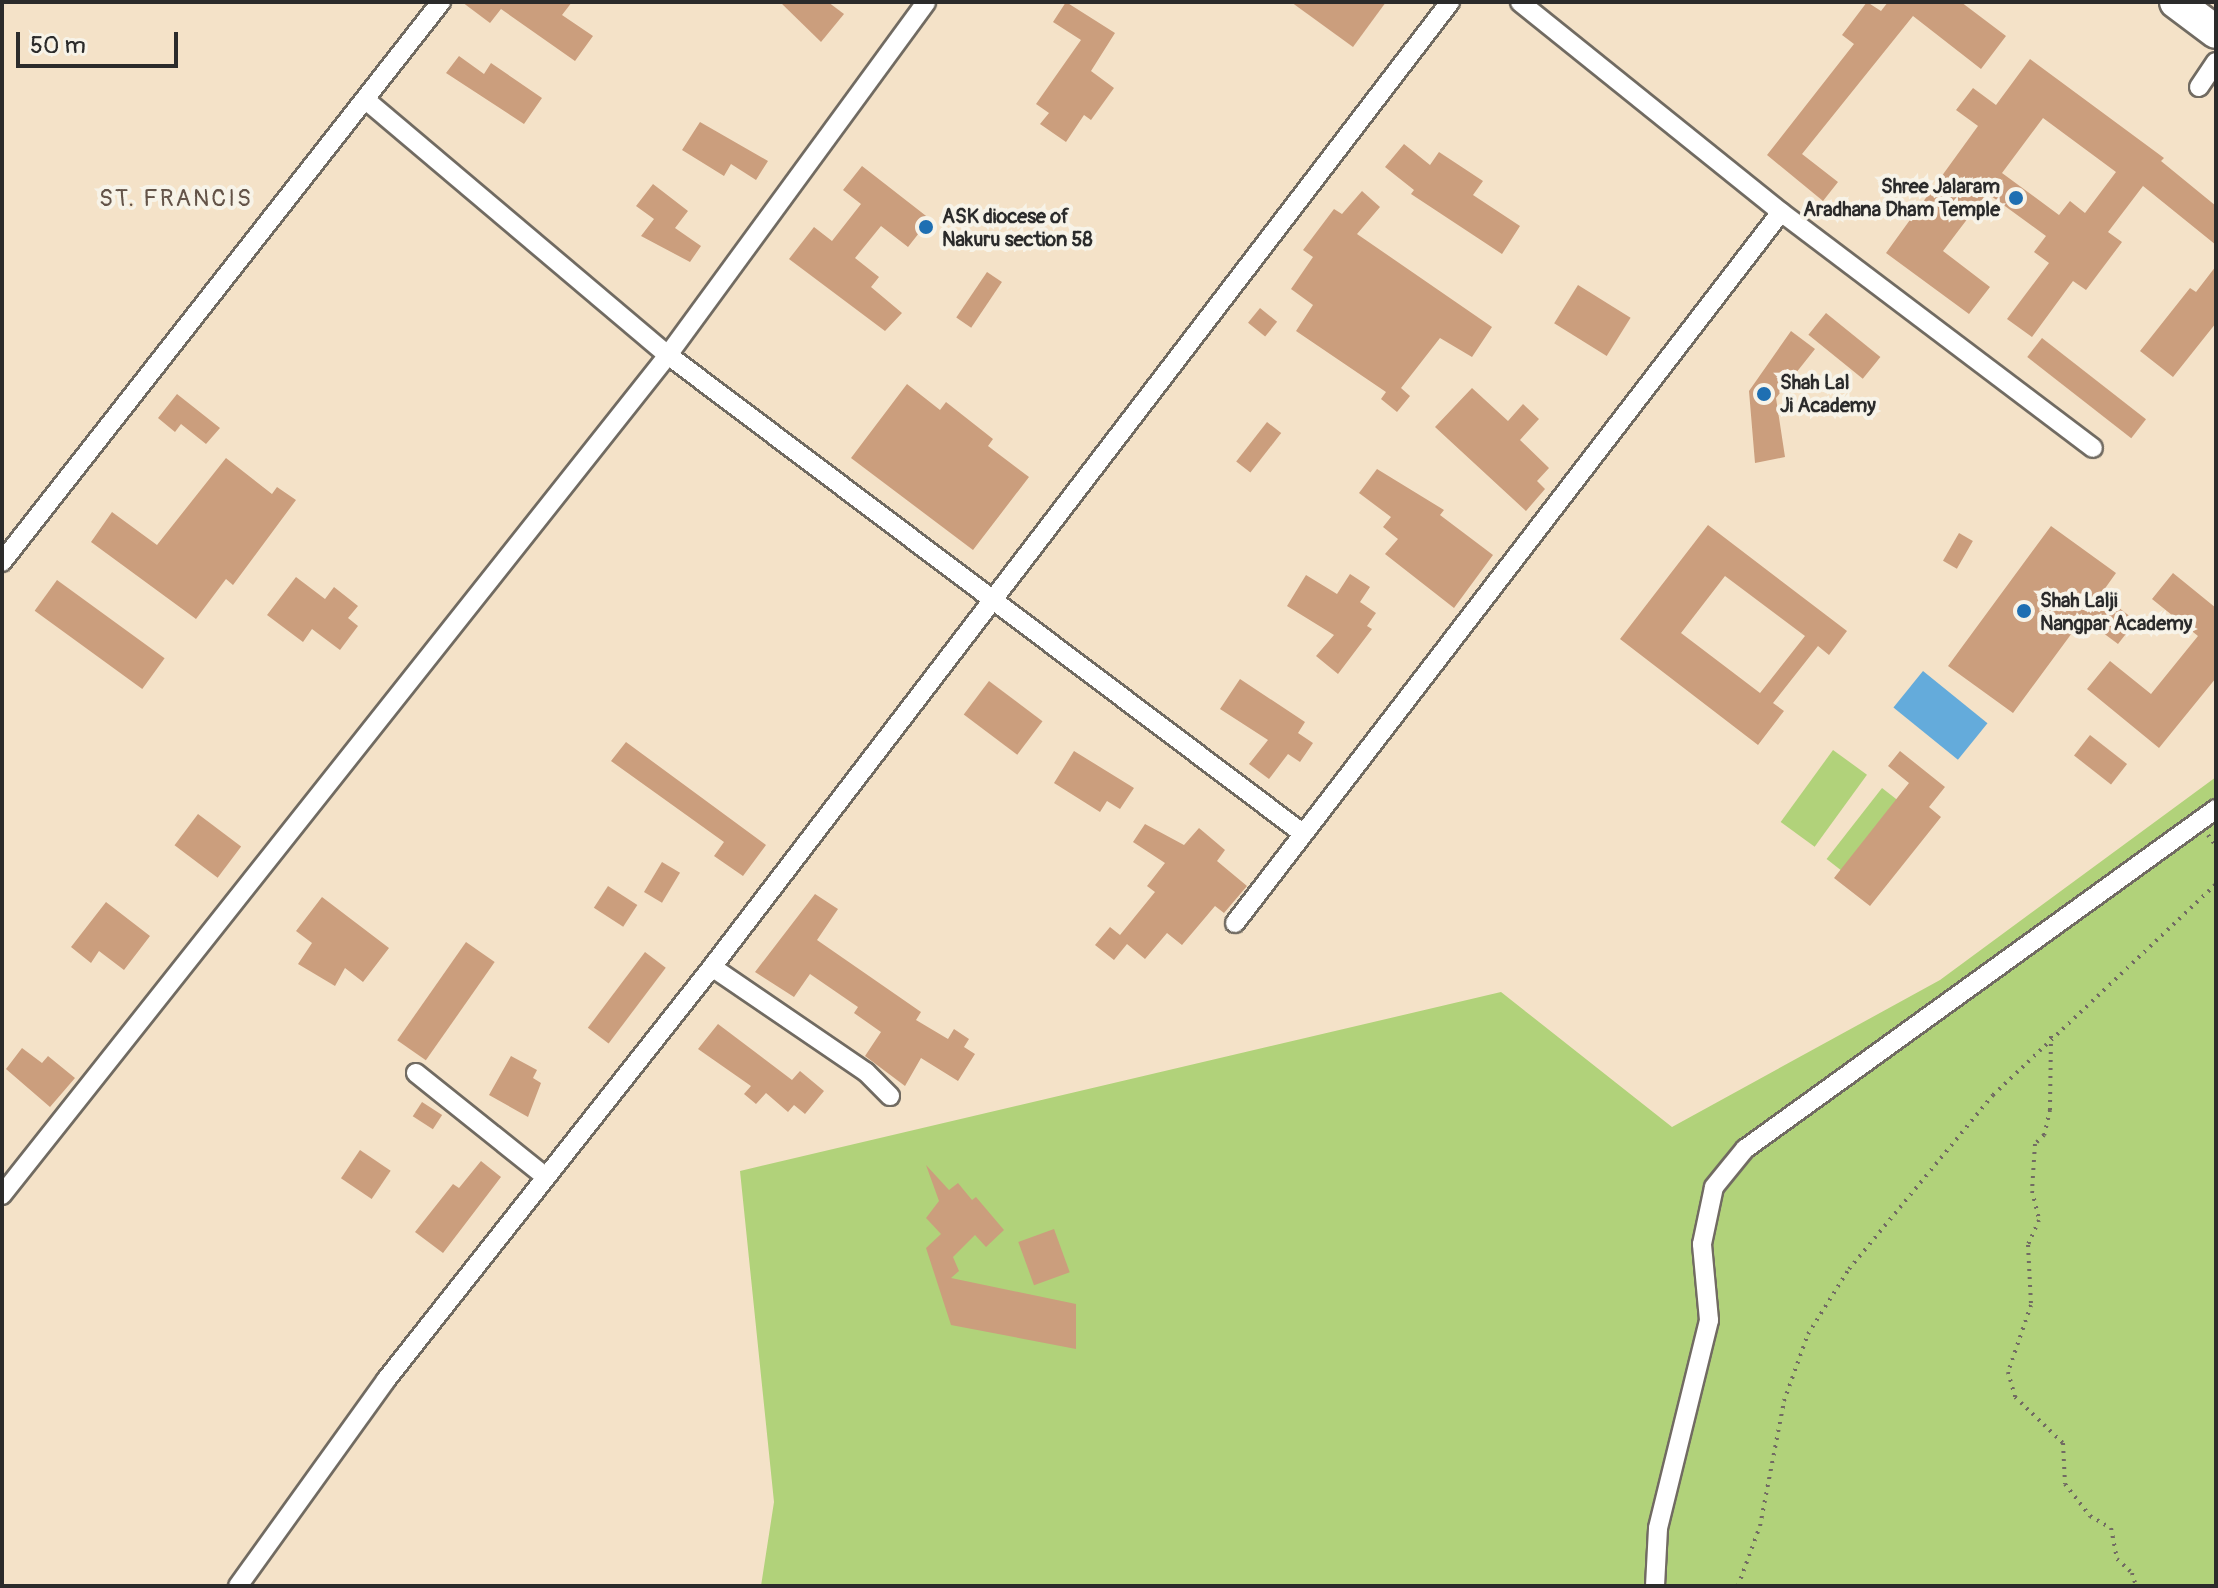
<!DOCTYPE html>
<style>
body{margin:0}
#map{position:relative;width:2218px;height:1588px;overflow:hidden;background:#f4e2c8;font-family:Pangolin,sans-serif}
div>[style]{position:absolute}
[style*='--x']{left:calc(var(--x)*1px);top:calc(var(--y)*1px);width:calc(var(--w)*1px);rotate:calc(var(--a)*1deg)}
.green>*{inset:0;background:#b1d27a;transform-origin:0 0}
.water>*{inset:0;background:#64abdb;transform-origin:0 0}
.building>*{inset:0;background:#cb9e7d;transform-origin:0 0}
.path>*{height:4px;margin-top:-2px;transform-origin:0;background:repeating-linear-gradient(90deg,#716b62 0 2px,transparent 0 8px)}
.roads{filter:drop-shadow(2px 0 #716b62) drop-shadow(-2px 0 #716b62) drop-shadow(0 2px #716b62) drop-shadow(0 -2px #716b62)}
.street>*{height:18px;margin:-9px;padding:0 9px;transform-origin:9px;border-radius:9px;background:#fff}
.highway>*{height:32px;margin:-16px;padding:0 16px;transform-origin:16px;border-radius:16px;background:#fff}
.dots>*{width:22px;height:22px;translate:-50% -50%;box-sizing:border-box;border:4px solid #f7f3e8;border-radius:50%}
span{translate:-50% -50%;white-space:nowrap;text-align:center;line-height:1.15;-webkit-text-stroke:8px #f7f3e8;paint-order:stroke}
.poi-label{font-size:20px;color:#2b2b2b;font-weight:700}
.right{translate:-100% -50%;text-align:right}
.left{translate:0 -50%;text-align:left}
.quarter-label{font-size:24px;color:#635348;letter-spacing:2px}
.frame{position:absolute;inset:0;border:4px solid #2b2b2b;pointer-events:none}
.scale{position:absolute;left:16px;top:32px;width:162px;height:36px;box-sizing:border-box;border:4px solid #2b2b2b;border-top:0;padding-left:10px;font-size:24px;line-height:28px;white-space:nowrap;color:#2b2b2b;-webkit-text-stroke:6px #f7f3e8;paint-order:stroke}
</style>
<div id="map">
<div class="green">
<i style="left:1833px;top:750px;width:42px;height:89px;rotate:36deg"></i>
<i style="clip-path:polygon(2216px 777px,2216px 1586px,761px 1586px,774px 1502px,740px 1171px,1501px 992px,1672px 1127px,1940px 980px)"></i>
<i style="left:1882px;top:788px;width:44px;height:90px;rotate:38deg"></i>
</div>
<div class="water">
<i style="left:1923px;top:671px;width:83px;height:47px;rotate:39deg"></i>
</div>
<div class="building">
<i style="clip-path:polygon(462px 2px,572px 2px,562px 15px,593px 36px,575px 61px,501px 9px,490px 23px)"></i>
<i style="clip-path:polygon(780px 2px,828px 2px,844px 14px,821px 42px)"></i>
<i style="clip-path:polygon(1066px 2px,1115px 33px,1091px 71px,1114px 88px,1091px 120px,1084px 115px,1066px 142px,1040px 124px,1049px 113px,1036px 104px,1081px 40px,1053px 22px)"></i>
<i style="clip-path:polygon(1291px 2px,1386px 2px,1353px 47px)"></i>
<i style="clip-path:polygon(1867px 2px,1881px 11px,1888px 2px,1961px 2px,2006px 36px,1981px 69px,1913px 16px,1802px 154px,1838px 182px,1823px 201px,1767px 155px,1854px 44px,1842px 35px)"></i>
<i style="clip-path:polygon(459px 56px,484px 74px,491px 63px,542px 98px,524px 124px,446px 73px)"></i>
<i style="clip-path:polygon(evenodd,2030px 59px,2164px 158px,2161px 161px,2216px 206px,2216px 245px,2143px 186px,2108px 232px,2122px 242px,2086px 290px,2073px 281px,2032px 337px,2007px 319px,2049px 263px,2034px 252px,2046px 236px,1987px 193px,1943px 251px,1990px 287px,1969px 314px,1886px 253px,1978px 126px,1956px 110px,1973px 88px,1996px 105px,2030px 59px,2043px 118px,2116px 172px,2085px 213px,2070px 201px,2059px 215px,2002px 173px,2043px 118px)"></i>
<i style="clip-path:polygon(700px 122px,768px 161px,756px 180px,731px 164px,724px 176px,682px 150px)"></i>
<i style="clip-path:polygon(1404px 144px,1430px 165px,1439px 152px,1483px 181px,1473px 195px,1520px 226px,1502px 254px,1411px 194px,1414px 190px,1385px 167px)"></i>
<i style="clip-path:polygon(862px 166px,930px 219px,908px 247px,881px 226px,855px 258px,879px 277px,871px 287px,902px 313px,885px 331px,789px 259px,814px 227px,832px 241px,861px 204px,843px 190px)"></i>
<i style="clip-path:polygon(653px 184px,688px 211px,675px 228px,701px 246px,690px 262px,641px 236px,654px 219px,636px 206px)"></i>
<i style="clip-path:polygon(1362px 191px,1380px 207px,1357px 234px,1492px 327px,1472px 357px,1440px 338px,1401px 388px,1410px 396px,1397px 412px,1381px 399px,1386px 392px,1296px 331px,1313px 305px,1291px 289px,1313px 257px,1303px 250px,1334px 209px,1342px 214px)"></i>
<i style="clip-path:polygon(2216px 266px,2216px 323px,2173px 377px,2140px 351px,2190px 288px,2196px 292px)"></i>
<i style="left:987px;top:272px;width:18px;height:55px;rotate:34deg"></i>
<i style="left:1578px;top:285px;width:62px;height:45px;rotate:32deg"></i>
<i style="left:1260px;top:308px;width:22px;height:19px;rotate:39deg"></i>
<i style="left:1826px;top:313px;width:70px;height:28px;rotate:39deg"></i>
<i style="clip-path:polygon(1791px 331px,1815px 349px,1776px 398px,1785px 457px,1755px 463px,1749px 391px)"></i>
<i style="left:2042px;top:338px;width:132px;height:24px;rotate:38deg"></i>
<i style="clip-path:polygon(907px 384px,940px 410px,946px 402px,993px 439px,988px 446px,1029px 477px,973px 550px,851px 458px)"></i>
<i style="clip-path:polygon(1472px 388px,1508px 421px,1523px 404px,1539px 419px,1520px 440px,1549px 468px,1537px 481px,1545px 489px,1526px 511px,1435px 427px)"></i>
<i style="clip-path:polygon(177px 394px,220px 428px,206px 444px,181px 424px,175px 432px,158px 418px)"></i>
<i style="left:1267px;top:422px;width:18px;height:50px;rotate:38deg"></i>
<i style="clip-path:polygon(226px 458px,272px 494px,277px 487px,296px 500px,233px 585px,226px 579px,196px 619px,91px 542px,112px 512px,157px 545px)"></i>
<i style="clip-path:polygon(1377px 469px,1444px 510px,1440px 515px,1493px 555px,1454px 608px,1385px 554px,1398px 539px,1383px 527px,1391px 517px,1359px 493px)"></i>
<i style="clip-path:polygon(evenodd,1708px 525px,1847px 631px,1829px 655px,1818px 646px,1773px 703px,1784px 711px,1758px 745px,1620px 639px,1708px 525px,1725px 576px,1805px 636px,1760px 693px,1681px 633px,1725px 576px)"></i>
<i style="clip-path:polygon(2051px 526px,2116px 573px,2101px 594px,2136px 621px,2118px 644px,2083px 618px,2013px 713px,1948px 666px)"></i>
<i style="left:1959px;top:533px;width:16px;height:32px;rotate:30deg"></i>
<i style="clip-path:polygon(2173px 573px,2216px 608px,2216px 678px,2159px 748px,2087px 689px,2110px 661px,2151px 694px,2198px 636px,2152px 599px)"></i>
<i style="clip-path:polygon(1350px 574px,1370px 587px,1360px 602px,1376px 613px,1367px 626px,1372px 629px,1338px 674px,1316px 656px,1334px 635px,1287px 606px,1306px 575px,1337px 594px)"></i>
<i style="clip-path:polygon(296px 577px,325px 599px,334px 587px,358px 606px,348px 618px,358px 626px,340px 650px,312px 629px,303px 642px,267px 615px)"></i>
<i style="left:57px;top:580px;width:133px;height:38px;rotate:36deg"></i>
<i style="clip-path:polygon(1240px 679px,1305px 722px,1298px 733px,1313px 743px,1300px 762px,1288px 754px,1269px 779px,1249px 764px,1268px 740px,1220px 709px)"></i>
<i style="left:989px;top:681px;width:67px;height:42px;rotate:37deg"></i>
<i style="left:2090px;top:735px;width:47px;height:26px;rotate:38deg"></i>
<i style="clip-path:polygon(626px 742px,766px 845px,743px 876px,714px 856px,724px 842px,611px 761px)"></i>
<i style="clip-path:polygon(1074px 751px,1134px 788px,1120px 809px,1107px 801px,1100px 812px,1054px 783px)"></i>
<i style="clip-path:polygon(1900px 751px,1945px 787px,1929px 807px,1941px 817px,1870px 906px,1834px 878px,1909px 783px,1888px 766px)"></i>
<i style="left:198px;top:814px;width:54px;height:39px;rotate:37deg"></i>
<i style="clip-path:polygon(1145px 824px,1184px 845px,1199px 828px,1225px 850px,1217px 861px,1247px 886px,1224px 913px,1215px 906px,1182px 945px,1167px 933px,1145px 959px,1127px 944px,1114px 960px,1095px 945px,1110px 927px,1120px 935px,1155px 892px,1147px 886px,1165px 863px,1133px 842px)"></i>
<i style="left:662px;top:862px;width:21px;height:35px;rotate:31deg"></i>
<i style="left:608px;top:886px;width:35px;height:26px;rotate:33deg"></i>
<i style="clip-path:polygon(815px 894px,838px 909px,817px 940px,921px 1012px,916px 1020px,948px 1039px,954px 1029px,969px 1039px,964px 1047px,975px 1054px,958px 1081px,921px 1058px,905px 1086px,865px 1056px,881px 1032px,854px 1013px,858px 1007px,810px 974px,794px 997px,755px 972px)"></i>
<i style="clip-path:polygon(322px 897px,389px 948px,363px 982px,345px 968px,335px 986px,298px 964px,312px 943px,296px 931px)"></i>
<i style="clip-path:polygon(106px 902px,150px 936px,124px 970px,99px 951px,91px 963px,71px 947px)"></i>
<i style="left:466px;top:942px;width:35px;height:120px;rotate:35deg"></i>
<i style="left:645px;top:952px;width:26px;height:95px;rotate:37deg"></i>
<i style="clip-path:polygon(718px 1024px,792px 1080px,800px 1071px,824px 1091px,805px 1114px,794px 1105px,788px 1112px,766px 1093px,756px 1104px,744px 1094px,751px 1086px,698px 1049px)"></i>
<i style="clip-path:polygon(22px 1048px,42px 1063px,48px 1056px,75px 1078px,50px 1107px,6px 1069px)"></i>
<i style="clip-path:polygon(511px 1056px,537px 1070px,533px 1078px,541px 1083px,528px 1117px,489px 1095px)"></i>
<i style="left:422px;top:1102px;width:24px;height:17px;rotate:33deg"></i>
<i style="left:360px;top:1150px;width:37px;height:34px;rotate:34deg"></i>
<i style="clip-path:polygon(481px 1161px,501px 1177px,443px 1253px,415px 1232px,453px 1184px,459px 1188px)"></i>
<i style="clip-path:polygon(926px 1165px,949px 1190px,958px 1183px,972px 1200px,976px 1197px,1004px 1230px,986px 1247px,975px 1235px,953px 1257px,959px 1271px,951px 1278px,1076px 1304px,1076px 1349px,951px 1325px,926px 1248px,941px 1234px,926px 1218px,939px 1201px)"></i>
<i style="left:1054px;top:1229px;width:46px;height:38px;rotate:70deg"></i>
</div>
<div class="path">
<i style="--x:2208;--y:835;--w:14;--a:54"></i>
<i style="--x:2051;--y:1036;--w:74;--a:90.8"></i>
<i style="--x:2050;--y:1110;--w:26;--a:103"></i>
<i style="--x:2044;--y:1135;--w:13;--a:135"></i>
<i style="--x:2035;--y:1144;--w:47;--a:93.7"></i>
<i style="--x:2032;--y:1191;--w:30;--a:76"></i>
<i style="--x:2039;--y:1220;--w:27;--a:114"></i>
<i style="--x:2028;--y:1245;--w:60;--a:87.1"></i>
<i style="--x:2031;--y:1305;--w:71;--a:108.9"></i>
<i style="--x:2008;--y:1372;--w:26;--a:74"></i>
<i style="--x:2015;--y:1397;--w:66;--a:43.8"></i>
<i style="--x:2063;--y:1443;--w:41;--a:87.2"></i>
<i style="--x:2065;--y:1484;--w:41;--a:52"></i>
<i style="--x:2090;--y:1516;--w:24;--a:30"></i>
<i style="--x:2111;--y:1528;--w:32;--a:79"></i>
<i style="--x:2117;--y:1559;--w:21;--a:43"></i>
<i style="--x:2132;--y:1573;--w:14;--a:73"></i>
<i style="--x:1738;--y:1586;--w:64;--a:-69.9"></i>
<i style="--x:1760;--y:1526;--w:127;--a:-79.1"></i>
<i style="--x:1784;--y:1401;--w:71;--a:-70.3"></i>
<i style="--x:1808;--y:1334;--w:77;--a:-57.8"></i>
<i style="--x:1849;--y:1269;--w:226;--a:-50.4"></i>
<i style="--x:1993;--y:1095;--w:307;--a:-43.4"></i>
</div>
<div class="roads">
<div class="street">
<i style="--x:2199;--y:87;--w:30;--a:-56"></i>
<i style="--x:367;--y:101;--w:394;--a:40.2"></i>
<i style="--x:668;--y:355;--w:437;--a:-53.8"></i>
<i style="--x:1781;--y:212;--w:391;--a:37.1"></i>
<i style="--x:2;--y:562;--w:712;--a:-51.91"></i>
<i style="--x:1235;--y:923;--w:896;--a:-52.48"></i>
<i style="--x:1781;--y:212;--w:335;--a:-141.2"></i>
<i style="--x:712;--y:967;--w:186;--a:34.3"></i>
<i style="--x:866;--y:1072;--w:34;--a:45"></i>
<i style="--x:416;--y:1073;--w:166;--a:38.7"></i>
<i style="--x:2;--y:1195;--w:1072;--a:-51.59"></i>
<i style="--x:668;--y:355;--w:793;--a:37"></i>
<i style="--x:238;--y:1586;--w:254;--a:-54.3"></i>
<i style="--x:386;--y:1380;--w:526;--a:-51.71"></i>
<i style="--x:712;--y:967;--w:1215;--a:-52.59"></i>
<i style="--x:1655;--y:1586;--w:58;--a:-87"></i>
<i style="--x:1658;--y:1528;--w:214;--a:-76.2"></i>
<i style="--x:1709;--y:1320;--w:76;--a:-95.3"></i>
<i style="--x:1702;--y:1244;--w:58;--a:-78.1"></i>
<i style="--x:1714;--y:1187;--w:49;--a:-50.8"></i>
<i style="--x:1745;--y:1149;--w:581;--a:-35.82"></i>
</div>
<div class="highway">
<i style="--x:2176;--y:2;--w:50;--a:36.9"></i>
</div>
</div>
<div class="dots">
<i style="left:2016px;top:198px;background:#1f6fb2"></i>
<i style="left:926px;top:227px;background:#1f6fb2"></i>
<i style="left:1764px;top:394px;background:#1f6fb2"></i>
<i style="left:2024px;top:611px;background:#1f6fb2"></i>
</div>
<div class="poi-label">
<span class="right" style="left:2000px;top:198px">Shree Jalaram<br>Aradhana Dham Temple</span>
<span class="left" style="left:942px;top:228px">ASK diocese of<br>Nakuru section 58</span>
<span class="left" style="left:1780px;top:394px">Shah Lal<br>Ji Academy</span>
<span class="left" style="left:2040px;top:612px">Shah Lalji<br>Nangpar Academy</span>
</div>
<div class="quarter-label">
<span style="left:176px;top:199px">ST. FRANCIS</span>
</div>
<div class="frame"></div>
<div class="scale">50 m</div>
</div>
